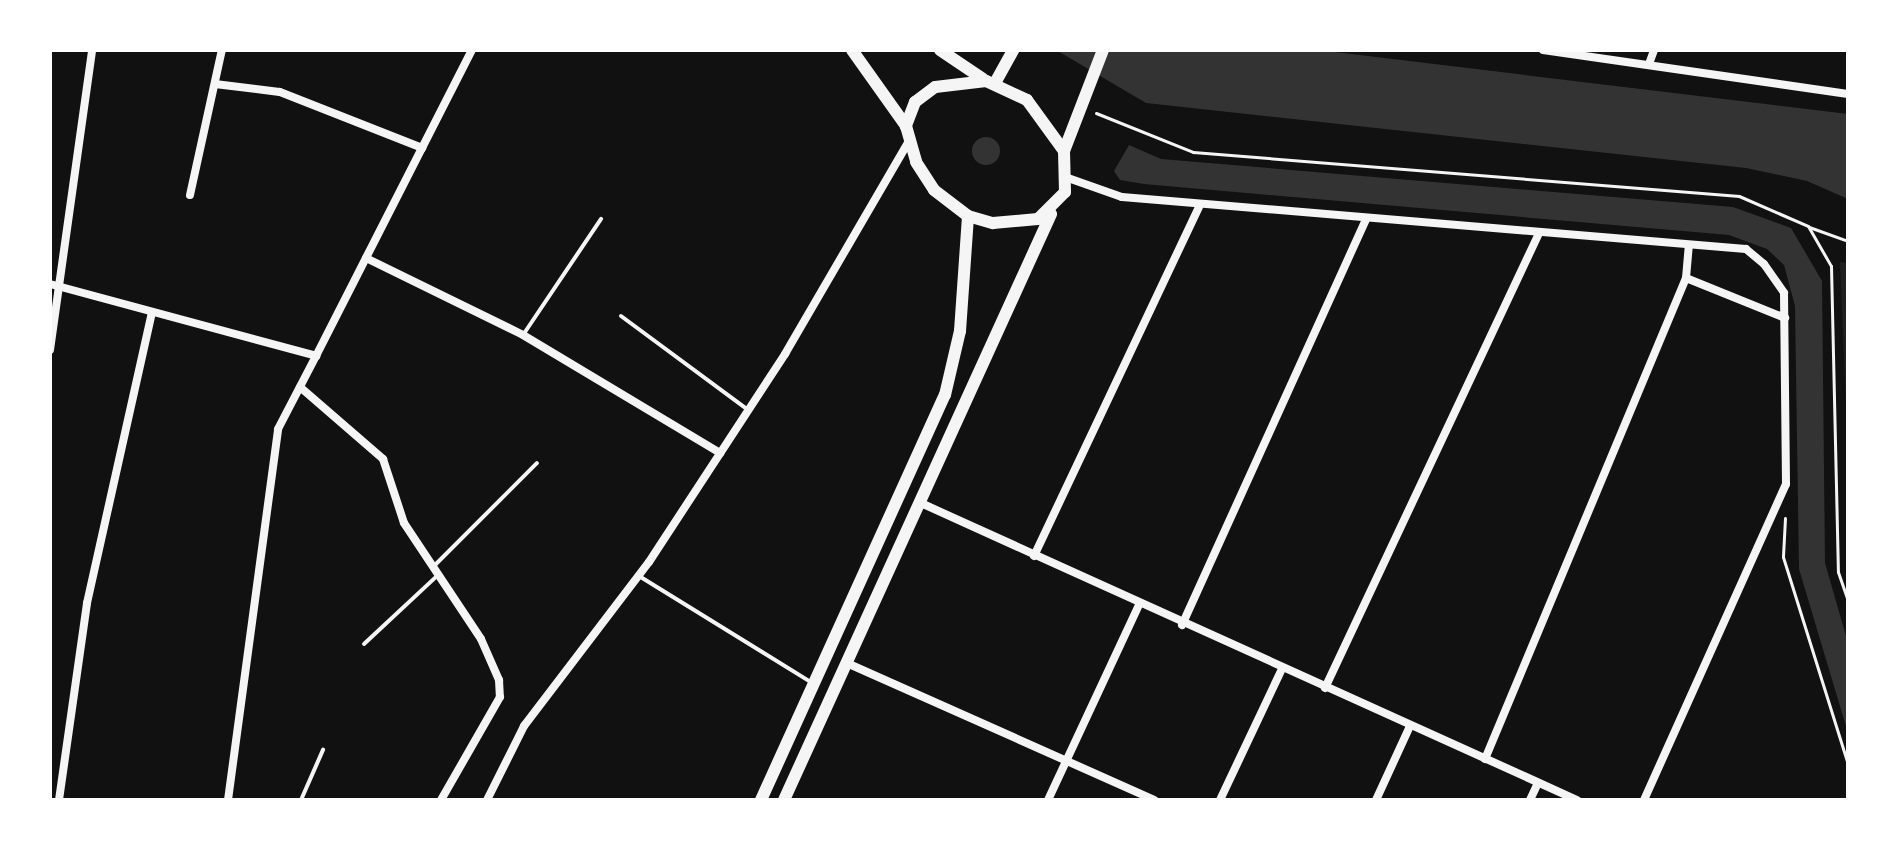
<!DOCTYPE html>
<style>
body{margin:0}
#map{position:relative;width:1898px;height:850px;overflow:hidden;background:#111;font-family:"Source Sans 3",sans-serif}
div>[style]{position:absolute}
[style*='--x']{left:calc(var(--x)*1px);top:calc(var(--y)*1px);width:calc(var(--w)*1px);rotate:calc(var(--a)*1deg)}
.green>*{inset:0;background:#202020}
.water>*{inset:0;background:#333}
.round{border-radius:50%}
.path>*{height:3px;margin:-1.5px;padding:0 1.5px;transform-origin:1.5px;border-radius:1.5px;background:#f5f5f5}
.service>*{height:4px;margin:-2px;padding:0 2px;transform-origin:2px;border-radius:2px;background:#f5f5f5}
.minor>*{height:8px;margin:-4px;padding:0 4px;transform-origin:4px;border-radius:4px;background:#f5f5f5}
.secondary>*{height:12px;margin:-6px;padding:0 6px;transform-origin:6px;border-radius:6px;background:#f5f5f5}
span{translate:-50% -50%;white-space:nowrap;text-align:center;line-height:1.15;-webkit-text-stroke:6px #fff;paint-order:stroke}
.frame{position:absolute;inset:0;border:52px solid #fff;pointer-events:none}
</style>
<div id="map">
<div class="green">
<i style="clip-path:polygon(1840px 262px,1848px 263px,1848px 452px)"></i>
</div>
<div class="water">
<i style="clip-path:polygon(1056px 50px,1318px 50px,1848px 114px,1848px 199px,1807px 181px,1746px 168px,1146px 103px)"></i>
<i class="round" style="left:972px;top:137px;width:28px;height:28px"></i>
<i style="clip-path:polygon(1129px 145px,1161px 159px,1733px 207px,1791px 228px,1822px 281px,1825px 563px,1848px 643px,1848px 733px,1799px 569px,1795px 306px,1784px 265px,1767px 249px,1729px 235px,1144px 184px,1120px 180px,1114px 171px)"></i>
</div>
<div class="path">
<i style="--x:1096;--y:113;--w:105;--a:21.9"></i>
<i style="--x:1193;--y:152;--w:548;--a:4.61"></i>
<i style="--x:1739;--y:196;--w:75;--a:23.5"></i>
<i style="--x:1808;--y:226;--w:46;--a:60.1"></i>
<i style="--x:1831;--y:266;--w:306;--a:88.7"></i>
<i style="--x:1838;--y:572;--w:31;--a:71"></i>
<i style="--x:1809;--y:227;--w:41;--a:19.7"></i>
<i style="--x:1785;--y:518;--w:39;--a:93"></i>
<i style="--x:1783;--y:557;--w:217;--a:72.6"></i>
</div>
<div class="service">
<i style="--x:621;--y:316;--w:158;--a:36.5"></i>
<i style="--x:523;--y:335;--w:140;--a:-56.1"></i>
<i style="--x:435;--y:565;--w:144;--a:-45"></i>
<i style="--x:639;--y:576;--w:203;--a:31.7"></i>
<i style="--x:364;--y:644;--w:101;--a:-43"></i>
<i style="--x:301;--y:800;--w:55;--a:-66.3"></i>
</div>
<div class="minor">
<i style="--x:1543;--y:50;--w:308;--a:8.2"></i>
<i style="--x:1649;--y:64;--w:15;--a:-70"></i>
<i style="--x:215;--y:84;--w:65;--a:7"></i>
<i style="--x:280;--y:92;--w:153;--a:21.5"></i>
<i style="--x:1068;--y:178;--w:57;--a:19.4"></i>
<i style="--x:1122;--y:197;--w:626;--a:4.76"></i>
<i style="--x:1746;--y:249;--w:23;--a:40"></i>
<i style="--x:1764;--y:264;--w:35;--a:55"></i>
<i style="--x:1784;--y:293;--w:191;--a:89.4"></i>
<i style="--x:1786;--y:484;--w:346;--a:114.2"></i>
<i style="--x:190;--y:195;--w:148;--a:-77.6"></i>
<i style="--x:366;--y:258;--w:175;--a:26.1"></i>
<i style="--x:523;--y:335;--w:230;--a:30.9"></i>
<i style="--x:1686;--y:278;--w:107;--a:22"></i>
<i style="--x:50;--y:284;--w:276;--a:15.1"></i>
<i style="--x:316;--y:356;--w:343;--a:-63"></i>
<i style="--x:50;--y:350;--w:303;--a:-82"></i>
<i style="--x:300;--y:387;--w:110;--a:40.9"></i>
<i style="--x:383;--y:459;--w:67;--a:71.8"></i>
<i style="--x:404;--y:523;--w:139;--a:56.4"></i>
<i style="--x:481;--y:639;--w:45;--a:66.3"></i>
<i style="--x:499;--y:680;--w:17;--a:87"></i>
<i style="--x:500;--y:697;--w:119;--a:119.8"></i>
<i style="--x:923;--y:504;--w:718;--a:24.35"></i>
<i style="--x:1034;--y:556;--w:388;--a:-64.7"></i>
<i style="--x:1182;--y:625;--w:445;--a:-65.6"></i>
<i style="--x:849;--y:664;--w:334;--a:24"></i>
<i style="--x:1325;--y:688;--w:500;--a:-64.8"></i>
<i style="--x:1485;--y:759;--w:521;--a:-67.32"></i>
<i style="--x:1686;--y:278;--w:32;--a:-85"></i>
<i style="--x:59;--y:800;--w:199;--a:-81.9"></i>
<i style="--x:87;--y:603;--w:297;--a:-77.4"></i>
<i style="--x:228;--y:800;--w:374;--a:-82.3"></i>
<i style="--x:278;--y:429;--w:82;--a:-62.5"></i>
<i style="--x:487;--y:800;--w:83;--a:-63.4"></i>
<i style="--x:524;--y:726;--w:206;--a:-52.7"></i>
<i style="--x:649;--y:562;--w:249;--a:-56.8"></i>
<i style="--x:785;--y:354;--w:244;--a:-59.8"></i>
<i style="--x:1048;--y:800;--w:215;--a:-65"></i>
<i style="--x:1220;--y:800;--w:145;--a:-64.7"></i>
<i style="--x:1376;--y:800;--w:81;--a:-65.3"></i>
<i style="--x:1530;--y:800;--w:19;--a:-65"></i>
</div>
<div class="secondary">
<i style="--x:852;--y:50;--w:93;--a:54.6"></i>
<i style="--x:940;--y:50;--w:52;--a:34"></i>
<i style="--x:995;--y:83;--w:38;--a:-61"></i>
<i style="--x:1064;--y:151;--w:63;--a:-126"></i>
<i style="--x:1027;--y:100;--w:45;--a:-155.1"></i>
<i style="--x:986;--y:81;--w:51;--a:173.3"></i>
<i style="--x:935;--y:87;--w:25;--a:143"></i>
<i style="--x:915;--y:102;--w:26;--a:111"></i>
<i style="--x:906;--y:126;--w:37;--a:74"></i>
<i style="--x:916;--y:162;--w:33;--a:57"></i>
<i style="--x:934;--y:190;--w:43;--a:37.4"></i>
<i style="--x:968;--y:216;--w:26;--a:16"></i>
<i style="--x:993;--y:223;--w:45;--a:-5.1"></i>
<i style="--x:1038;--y:219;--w:38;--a:-45"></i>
<i style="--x:1065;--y:192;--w:41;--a:-91.4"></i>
<i style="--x:1064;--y:151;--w:108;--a:-68.9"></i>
<i style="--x:761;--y:800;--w:445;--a:-65.6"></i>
<i style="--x:945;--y:395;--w:66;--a:-76.8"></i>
<i style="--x:960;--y:331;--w:115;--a:-86"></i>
<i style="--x:784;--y:800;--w:644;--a:-65.5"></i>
</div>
<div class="frame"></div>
</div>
